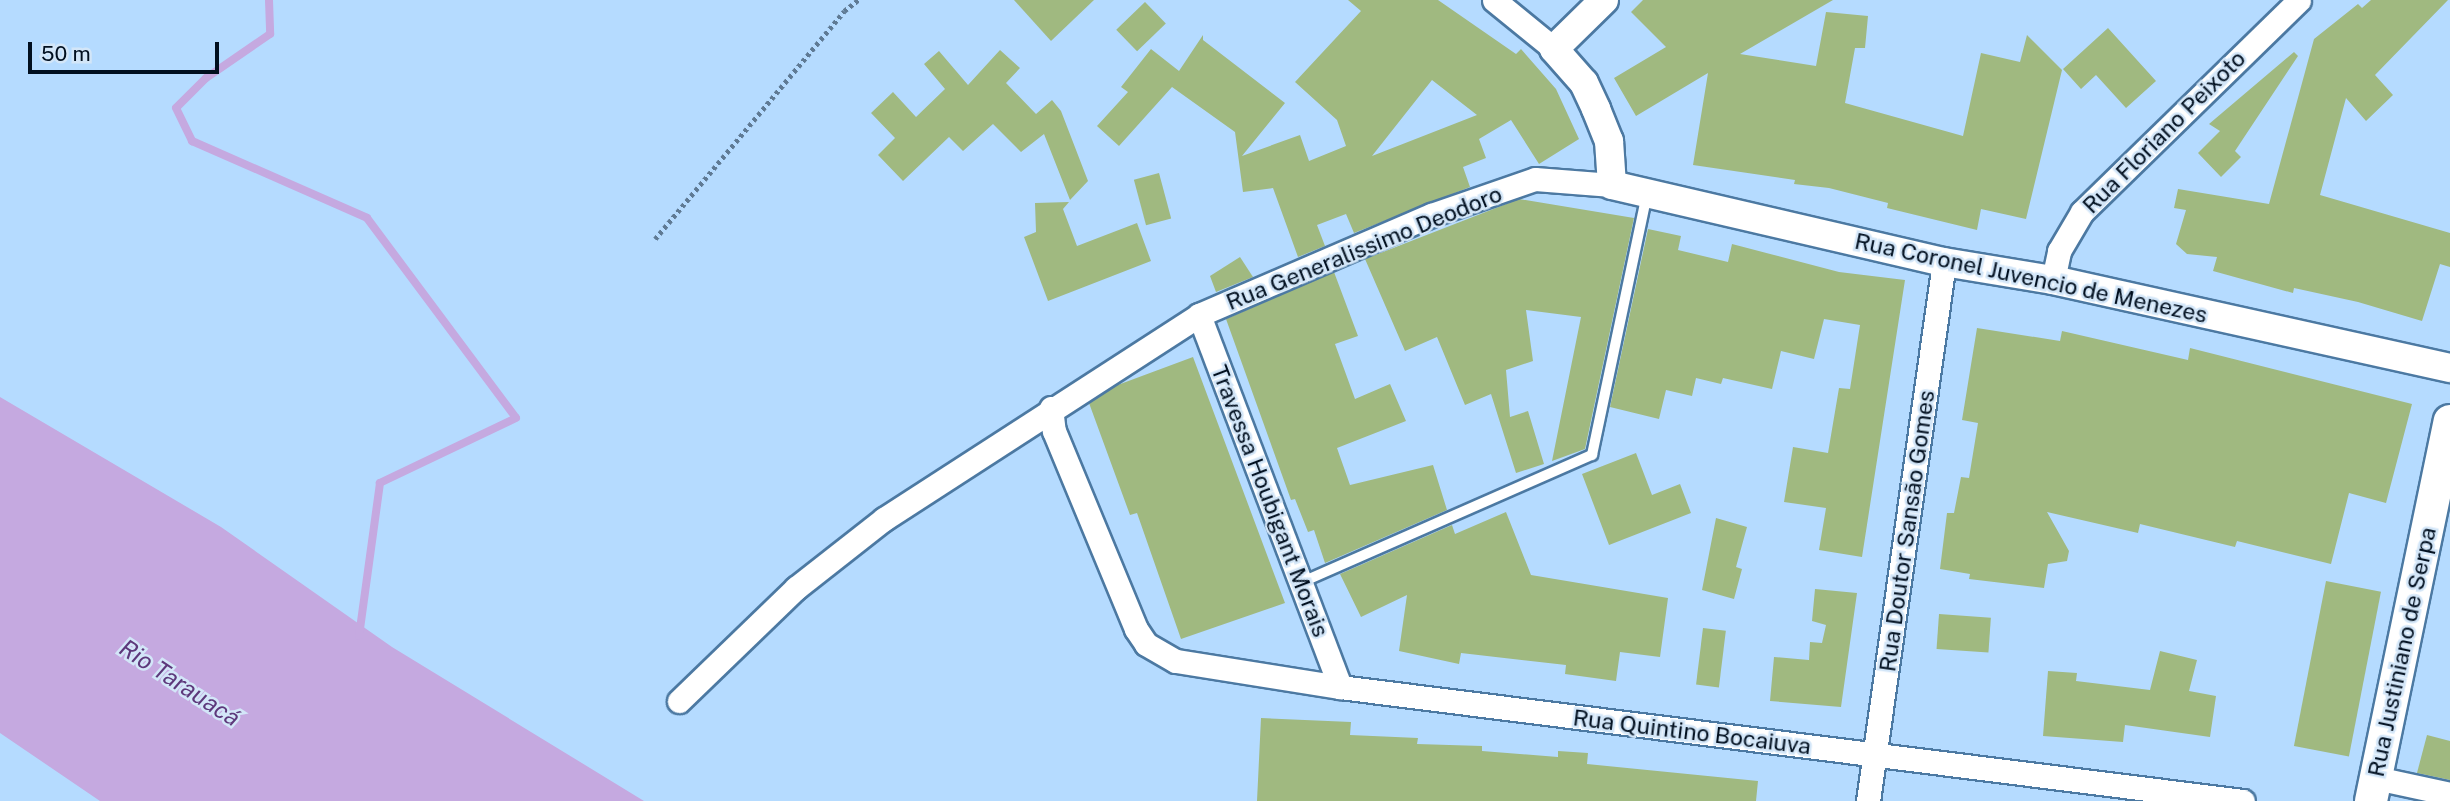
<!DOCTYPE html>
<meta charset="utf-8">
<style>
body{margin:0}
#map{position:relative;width:2450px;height:801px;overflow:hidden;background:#b5dbff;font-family:"Public Sans",sans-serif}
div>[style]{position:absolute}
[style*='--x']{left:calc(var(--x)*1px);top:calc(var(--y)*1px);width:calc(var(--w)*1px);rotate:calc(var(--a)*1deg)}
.water>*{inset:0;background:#c5a9e0}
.stream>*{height:8px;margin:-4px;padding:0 4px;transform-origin:4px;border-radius:4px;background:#c5a9e0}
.building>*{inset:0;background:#a0b980;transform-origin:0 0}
.path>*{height:4.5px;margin-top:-2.25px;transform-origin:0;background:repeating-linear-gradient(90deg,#5f7a94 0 3.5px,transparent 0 7px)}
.roads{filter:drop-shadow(2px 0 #4c79a2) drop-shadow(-2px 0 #4c79a2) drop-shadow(0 2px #4c79a2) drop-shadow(0 -2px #4c79a2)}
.service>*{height:10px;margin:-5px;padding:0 5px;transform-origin:5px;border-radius:5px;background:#fff}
.minor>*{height:23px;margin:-11.5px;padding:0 11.5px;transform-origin:11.5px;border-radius:11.5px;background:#fff}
.tertiary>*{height:28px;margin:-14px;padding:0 14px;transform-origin:14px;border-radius:14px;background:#fff}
.secondary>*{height:32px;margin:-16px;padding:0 16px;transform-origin:16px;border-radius:16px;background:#fff}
span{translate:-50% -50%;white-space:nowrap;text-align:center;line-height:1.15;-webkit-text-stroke:5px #d3e6f8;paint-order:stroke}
.street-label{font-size:23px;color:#010f1f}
.water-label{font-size:24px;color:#5d387b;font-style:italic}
.scale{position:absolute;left:28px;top:42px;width:191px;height:32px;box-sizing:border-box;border:4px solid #010f1f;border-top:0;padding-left:9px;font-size:21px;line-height:24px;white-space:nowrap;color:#010f1f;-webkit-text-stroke:5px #d3e6f8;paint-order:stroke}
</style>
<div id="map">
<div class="water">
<i style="clip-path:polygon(0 397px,221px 527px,392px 647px,644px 801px,100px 801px,0 733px)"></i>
</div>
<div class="stream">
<i style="--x:269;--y:0;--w:34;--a:88"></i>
<i style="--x:270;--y:34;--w:78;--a:145.5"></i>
<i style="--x:206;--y:78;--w:42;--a:135"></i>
<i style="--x:176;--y:108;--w:37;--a:64"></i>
<i style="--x:192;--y:141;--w:191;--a:23.7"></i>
<i style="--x:367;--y:218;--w:249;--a:53.3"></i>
<i style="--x:516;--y:418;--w:151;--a:154.5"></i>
<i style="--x:380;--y:483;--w:154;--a:97.8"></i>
</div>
<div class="building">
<i style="clip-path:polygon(1014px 0,1094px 0,1051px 41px)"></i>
<i style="clip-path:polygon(evenodd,1348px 0,1438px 0,1516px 54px,1521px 49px,1556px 89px,1579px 139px,1539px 164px,1511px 120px,1479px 139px,1486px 158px,1463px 167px,1470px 187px,1354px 233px,1346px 214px,1317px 225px,1325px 246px,1298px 257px,1273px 188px,1243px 192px,1235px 132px,1172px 87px,1119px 146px,1097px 126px,1128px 92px,1121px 87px,1151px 49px,1179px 71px,1203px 35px,1203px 40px,1285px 103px,1242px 156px,1300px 135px,1309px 161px,1346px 146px,1337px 120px,1295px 82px,1361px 11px,1348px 0,1432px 80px,1477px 115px,1372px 156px,1432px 80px)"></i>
<i style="clip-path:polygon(1643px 0,1833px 0,1740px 54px,1816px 66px,1826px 12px,1868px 16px,1865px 48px,1855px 48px,1845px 103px,1963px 136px,1981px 53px,2020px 62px,2027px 35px,2062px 70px,2026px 219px,1981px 209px,1977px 230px,1887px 208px,1888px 203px,1829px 188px,1794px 184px,1795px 180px,1693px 165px,1708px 73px,1636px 116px,1614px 78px,1666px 47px,1631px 12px)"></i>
<i style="clip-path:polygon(2371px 0,2448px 0,2375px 75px,2393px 95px,2366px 121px,2346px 98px,2320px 195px,2450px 233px,2450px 267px,2440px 264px,2422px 321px,2358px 302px,2294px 288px,2293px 293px,2213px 271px,2217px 257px,2187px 254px,2176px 244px,2186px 210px,2174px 208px,2178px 189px,2269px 204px,2314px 39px,2358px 4px,2362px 8px)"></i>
<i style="left:1145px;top:2px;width:30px;height:40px;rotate:46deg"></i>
<i style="clip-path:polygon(2108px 28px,2156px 81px,2126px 108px,2096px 75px,2081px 89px,2063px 69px)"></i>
<i style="clip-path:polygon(1000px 50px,1020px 68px,1006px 83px,1036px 114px,1052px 100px,1061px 111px,1088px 181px,1070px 200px,1044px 134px,1021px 152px,993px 124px,963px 151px,949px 137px,903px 181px,878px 155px,895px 138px,871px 113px,893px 92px,916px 117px,945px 89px,924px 64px,939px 51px,968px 85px)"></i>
<i style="clip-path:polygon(2294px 52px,2298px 56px,2235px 151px,2241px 157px,2221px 177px,2198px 153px,2220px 131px,2209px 124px)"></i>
<i style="left:1159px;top:173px;width:47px;height:26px;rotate:75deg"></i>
<i style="clip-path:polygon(1519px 199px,1634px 218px,1585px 449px,1552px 461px,1581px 317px,1526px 310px,1533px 361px,1506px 370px,1510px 417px,1528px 411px,1544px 464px,1516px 473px,1491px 394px,1465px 405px,1437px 337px,1405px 351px,1365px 259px)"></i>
<i style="clip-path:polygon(1069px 202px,1063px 209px,1077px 246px,1137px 223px,1151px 261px,1048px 301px,1024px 237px,1036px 232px,1035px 203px)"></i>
<i style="clip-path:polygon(1648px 229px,1681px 236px,1678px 250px,1728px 262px,1732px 244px,1839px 272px,1905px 280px,1862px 557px,1819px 550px,1826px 508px,1784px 502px,1793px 447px,1828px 453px,1839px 388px,1850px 389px,1860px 325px,1824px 319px,1814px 359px,1781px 351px,1772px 389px,1723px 378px,1721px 384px,1696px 378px,1692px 396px,1666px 390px,1659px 419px,1610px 407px)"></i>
<i style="clip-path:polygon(1240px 257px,1253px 277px,1216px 292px,1210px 276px)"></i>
<i style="clip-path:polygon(1334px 272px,1358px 336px,1335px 344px,1355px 399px,1390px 384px,1406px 421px,1337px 448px,1350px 485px,1433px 465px,1447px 510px,1325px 563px,1314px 530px,1308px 532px,1295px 499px,1291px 500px,1226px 319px)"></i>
<i style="clip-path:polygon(1977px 328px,2060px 341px,2062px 331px,2188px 360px,2190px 348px,2412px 404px,2386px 503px,2349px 493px,2331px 564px,2237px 541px,2235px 547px,2140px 524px,2138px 533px,2047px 512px,2069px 551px,2067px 561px,2048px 564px,2044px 588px,1969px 579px,1970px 574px,1940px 569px,1947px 513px,1954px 513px,1961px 477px,1969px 478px,1978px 423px,1962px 420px)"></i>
<i style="clip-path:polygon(1193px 357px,1285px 603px,1181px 639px,1137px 513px,1130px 515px,1089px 403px,1115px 386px)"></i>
<i style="clip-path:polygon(1636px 453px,1652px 495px,1680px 484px,1691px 513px,1609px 545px,1582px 474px)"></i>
<i style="clip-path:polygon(1506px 512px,1531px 575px,1668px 598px,1660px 657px,1620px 652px,1616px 681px,1565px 674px,1566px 665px,1461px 653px,1459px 664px,1399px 651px,1407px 595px,1361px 617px,1340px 574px,1452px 525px,1455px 534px)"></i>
<i style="clip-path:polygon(1716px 518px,1747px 527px,1736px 567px,1742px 569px,1734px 599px,1702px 590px)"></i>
<i style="left:2326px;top:581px;width:56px;height:168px;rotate:11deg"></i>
<i style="clip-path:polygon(1815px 589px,1857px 593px,1841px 707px,1770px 701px,1774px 657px,1809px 660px,1810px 642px,1822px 643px,1826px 625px,1812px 621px)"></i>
<i style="left:1939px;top:614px;width:52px;height:35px;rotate:4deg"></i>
<i style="left:1703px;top:628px;width:23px;height:57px;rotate:7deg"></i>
<i style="clip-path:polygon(2160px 651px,2197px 660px,2189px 691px,2216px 696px,2210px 737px,2125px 725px,2123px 742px,2043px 736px,2048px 671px,2077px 673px,2076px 681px,2150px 690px)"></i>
<i style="clip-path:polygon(1261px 718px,1351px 722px,1350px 735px,1418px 738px,1417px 744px,1482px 746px,1482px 751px,1558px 757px,1558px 751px,1588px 753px,1587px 764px,1758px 781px,1756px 801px,1257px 801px)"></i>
<i style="clip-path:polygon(2427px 735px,2450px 741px,2450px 780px,2417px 773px)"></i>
</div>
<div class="path">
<i style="--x:655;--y:239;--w:296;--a:-50.3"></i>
<i style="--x:844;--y:11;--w:18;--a:-38"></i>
</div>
<div class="roads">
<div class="service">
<i style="--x:1300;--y:583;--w:319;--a:-23.7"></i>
<i style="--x:1592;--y:455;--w:268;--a:-78.1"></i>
</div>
<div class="minor">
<i style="--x:1494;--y:0;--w:77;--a:39.2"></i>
<i style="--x:2053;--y:280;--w:30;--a:-78"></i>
<i style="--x:2059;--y:251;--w:45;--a:-59.5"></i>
<i style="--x:2082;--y:212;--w:303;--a:-44.3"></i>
<i style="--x:1199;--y:315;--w:398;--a:69.2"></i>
<i style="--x:1051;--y:408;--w:23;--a:83"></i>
<i style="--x:1054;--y:431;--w:214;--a:67.5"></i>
<i style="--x:1136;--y:629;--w:18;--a:56"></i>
<i style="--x:1146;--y:644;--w:34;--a:30"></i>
<i style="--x:1176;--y:661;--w:166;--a:9"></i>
<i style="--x:1340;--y:687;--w:910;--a:7.2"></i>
<i style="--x:679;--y:701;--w:163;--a:-44"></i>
<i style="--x:796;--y:588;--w:112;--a:-38.1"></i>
<i style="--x:884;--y:519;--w:375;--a:-32.9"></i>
<i style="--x:1199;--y:315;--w:253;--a:-23.3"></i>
<i style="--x:1431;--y:215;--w:110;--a:-19.1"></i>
<i style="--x:1535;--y:179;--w:77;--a:4.5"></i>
<i style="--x:2376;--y:778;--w:76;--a:12.2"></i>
<i style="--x:1868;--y:801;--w:544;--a:-81.97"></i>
</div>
<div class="tertiary">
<i style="--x:1604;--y:0;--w:70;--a:135.6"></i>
<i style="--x:1554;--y:49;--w:45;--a:48.6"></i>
<i style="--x:1584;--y:83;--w:29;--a:65"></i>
<i style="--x:1596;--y:109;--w:35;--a:68"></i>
<i style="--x:1609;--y:141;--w:44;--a:86.1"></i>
<i style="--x:1612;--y:185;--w:341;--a:13.1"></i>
<i style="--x:1944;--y:262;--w:110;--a:9.4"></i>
<i style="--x:2053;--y:280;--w:407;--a:12.5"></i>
</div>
<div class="secondary">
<i style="--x:2371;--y:801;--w:388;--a:-78.3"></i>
</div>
</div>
<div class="street-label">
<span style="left:2164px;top:132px;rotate:-45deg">Rua Floriano Peixoto</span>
<span style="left:1364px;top:248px;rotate:-22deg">Rua Generalissimo Deodoro</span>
<span style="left:2031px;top:278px;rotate:12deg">Rua Coronel Juvencio de Menezes</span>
<span style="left:1270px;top:501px;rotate:69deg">Travessa Houbigant Morais</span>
<span style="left:1907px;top:531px;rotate:-82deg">Rua Doutor Sansão Gomes</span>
<span style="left:2402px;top:652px;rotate:-78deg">Rua Justiniano de Serpa</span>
<span style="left:1692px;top:732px;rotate:7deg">Rua Quintino Bocaiuva</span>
</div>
<div class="water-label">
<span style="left:180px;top:683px;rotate:33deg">Rio Tarauacá</span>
</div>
<div class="scale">50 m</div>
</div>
